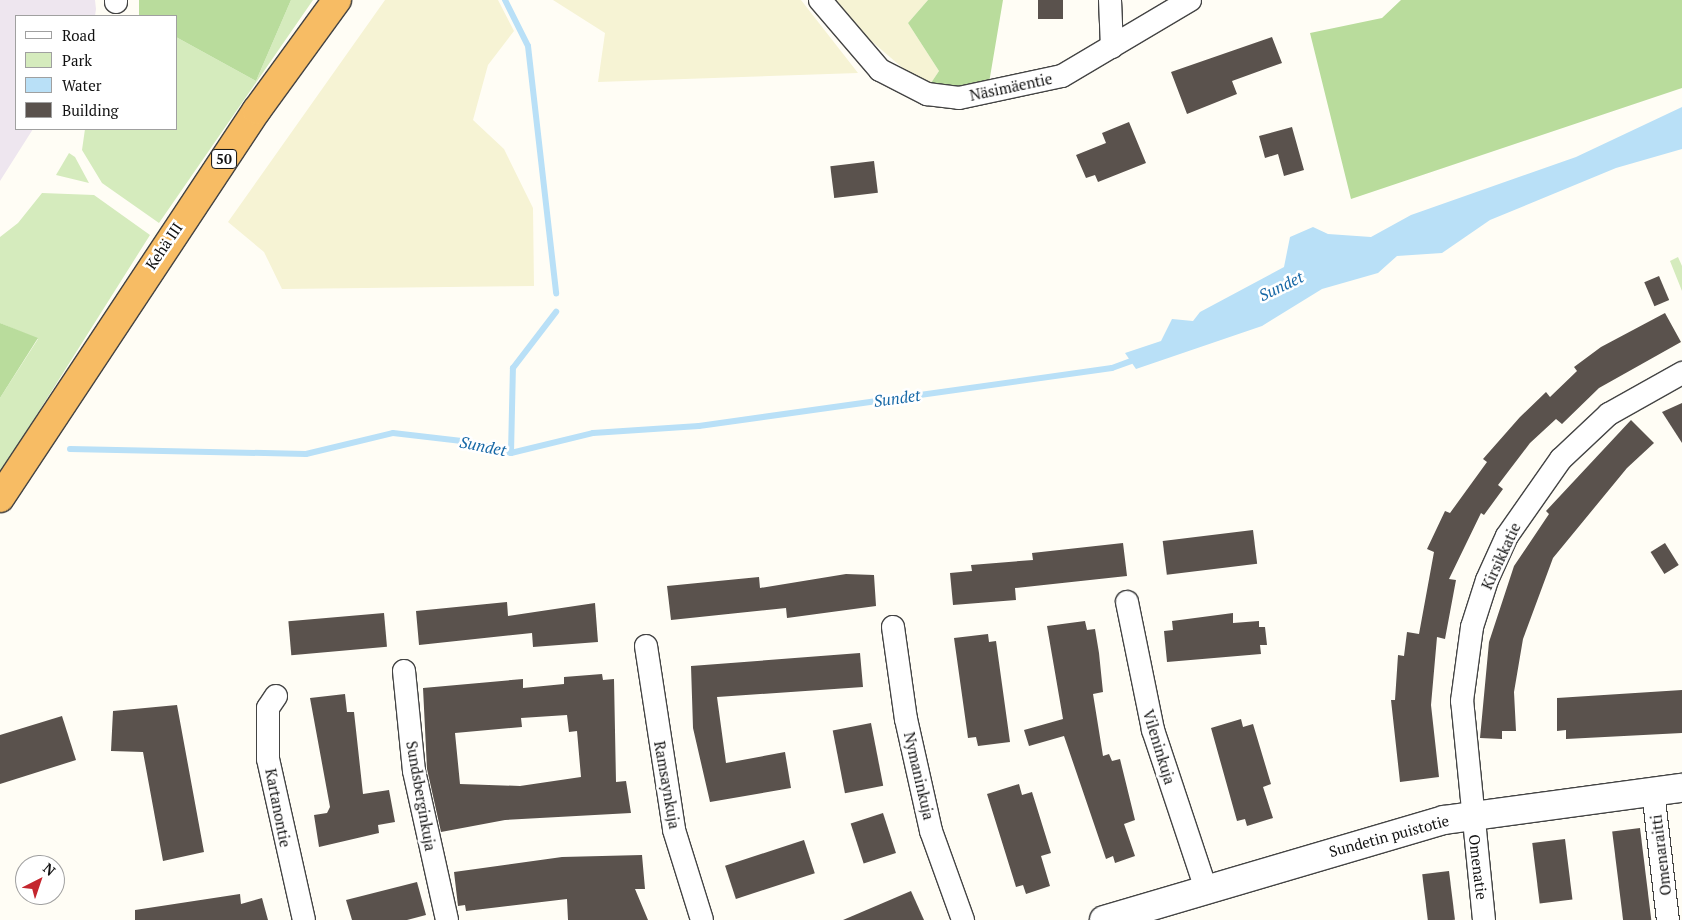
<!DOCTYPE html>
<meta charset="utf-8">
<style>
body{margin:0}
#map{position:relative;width:1682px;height:920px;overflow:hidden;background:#fffdf5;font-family:"PT Serif",serif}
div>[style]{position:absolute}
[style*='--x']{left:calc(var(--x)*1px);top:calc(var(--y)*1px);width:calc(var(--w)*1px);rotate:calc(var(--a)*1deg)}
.industrial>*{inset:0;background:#eee6ef}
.farmland>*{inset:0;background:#f6f3d4}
.green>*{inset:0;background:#d5ebbd}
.forest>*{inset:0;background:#b9dc9c}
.water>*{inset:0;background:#b9e0f7}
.stream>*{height:6px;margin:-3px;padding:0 3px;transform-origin:3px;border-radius:3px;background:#b9e0f7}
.building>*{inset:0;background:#5a524d;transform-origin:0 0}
.roads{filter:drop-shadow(1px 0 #444) drop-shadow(-1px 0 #444) drop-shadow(0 1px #444) drop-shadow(0 -1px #444)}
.minor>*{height:22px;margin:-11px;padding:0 11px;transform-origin:11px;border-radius:11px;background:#fff}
.tertiary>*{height:28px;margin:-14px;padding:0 14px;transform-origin:14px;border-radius:14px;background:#fff}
.trunk>*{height:28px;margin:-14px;padding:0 14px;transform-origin:14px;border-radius:14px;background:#f7bc64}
span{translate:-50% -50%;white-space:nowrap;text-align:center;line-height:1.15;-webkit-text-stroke:5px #fff;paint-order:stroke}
.shield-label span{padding:1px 4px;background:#fff;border:1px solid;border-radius:4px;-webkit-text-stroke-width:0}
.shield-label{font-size:14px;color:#111;font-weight:700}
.street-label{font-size:15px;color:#111}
.water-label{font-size:16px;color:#1768a6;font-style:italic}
.legend{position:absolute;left:15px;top:15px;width:162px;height:115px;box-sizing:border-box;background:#fff;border:1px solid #a0a0a0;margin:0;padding:6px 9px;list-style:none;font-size:15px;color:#111}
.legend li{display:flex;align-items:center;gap:10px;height:25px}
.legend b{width:25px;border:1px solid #a0a0a0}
.north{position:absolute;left:15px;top:855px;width:50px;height:50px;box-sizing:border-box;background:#fff;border:1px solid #a0a0a0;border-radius:50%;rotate:41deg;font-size:14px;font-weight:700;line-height:20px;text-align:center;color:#111}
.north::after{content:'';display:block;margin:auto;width:18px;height:22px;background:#c4262e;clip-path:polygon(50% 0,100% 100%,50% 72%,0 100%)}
</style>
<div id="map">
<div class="industrial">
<i style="clip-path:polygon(0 0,95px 0,96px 9px,95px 16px,16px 16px,16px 129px,33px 129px,0 181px)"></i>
</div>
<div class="farmland">
<i style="clip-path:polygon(385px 0,498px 0,514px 31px,488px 65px,473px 120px,504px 149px,533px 208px,534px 286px,282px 289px,264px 252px,228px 222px)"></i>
<i style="clip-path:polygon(553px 0,801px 0,858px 73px,598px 82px,605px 33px)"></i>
<i style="clip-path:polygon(833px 0,928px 0,908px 23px,939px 71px,931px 83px,905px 70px,855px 27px)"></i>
</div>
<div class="green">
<i style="clip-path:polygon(291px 0,313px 0,159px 223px,102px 183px,82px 150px,85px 129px,176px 129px,176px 37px,256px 81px)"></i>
<i style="clip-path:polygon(69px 153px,75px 157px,89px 183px,56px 175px)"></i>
<i style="clip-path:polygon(42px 193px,94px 195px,150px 235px,0 473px,0 398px,38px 339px,0 323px,0 237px,18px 223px)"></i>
<i style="clip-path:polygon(1678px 257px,1682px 266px,1682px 291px,1670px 261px)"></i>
</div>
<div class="forest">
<i style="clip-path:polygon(139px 0,291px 0,256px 81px,176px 37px,176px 16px,139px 15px)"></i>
<i style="clip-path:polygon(928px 0,1003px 0,989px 83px,972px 88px,931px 83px,939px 71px,908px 23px)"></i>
<i style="clip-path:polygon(1401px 0,1682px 0,1682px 88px,1351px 199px,1310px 33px,1382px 18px)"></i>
<i style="clip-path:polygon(0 323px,38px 338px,0 398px)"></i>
</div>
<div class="water">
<i style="clip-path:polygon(1682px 107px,1682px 149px,1616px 168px,1490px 220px,1442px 253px,1397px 256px,1378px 273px,1322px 289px,1262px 326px,1136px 369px,1125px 353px,1161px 341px,1172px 319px,1193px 321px,1200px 312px,1284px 267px,1290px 237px,1313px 227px,1328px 234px,1371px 237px,1411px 215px,1576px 157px)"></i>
</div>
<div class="stream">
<i style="--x:505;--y:0;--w:51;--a:63.4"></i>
<i style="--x:528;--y:46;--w:249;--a:83.5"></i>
<i style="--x:70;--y:449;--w:236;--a:1.2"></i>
<i style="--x:306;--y:454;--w:89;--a:-13.6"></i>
<i style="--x:393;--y:433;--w:78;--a:6.7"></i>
<i style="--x:470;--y:442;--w:42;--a:15"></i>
<i style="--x:511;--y:453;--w:84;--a:-13.7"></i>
<i style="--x:593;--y:433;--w:106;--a:-3.8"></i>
<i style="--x:699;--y:426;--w:417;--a:-8"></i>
<i style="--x:1112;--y:368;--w:20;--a:-20"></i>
<i style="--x:511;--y:453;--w:85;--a:-88.7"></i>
<i style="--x:513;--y:368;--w:71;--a:-52.5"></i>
</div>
<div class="building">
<i style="left:1038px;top:0;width:25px;height:19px"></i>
<i style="clip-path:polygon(1272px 37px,1282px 63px,1232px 81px,1237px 94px,1187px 114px,1171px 72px)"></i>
<i style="clip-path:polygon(1129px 122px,1146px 163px,1098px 182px,1095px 175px,1086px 178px,1076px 155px,1106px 143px,1102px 133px)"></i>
<i style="clip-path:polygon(1292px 127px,1304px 170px,1284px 176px,1278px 154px,1265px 158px,1259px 136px)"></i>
<i style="left:874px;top:161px;width:32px;height:44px;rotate:83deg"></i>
<i style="left:1659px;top:276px;width:26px;height:16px;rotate:67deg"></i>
<i style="clip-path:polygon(1665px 313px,1681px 342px,1599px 388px,1562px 424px,1556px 419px,1530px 443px,1498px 485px,1503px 489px,1484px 515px,1481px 513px,1449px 579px,1456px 580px,1445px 639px,1437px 637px,1431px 705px,1439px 777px,1400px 782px,1391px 700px,1395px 700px,1398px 655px,1404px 656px,1407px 632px,1419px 634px,1434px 552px,1427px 549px,1445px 511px,1450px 513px,1487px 462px,1483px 459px,1520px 417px,1546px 392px,1550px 397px,1577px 371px,1574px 367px,1601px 347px)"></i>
<i style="clip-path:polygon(1682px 403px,1682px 443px,1662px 412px)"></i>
<i style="clip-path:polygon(1631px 420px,1654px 443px,1627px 468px,1553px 558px,1523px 639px,1514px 692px,1516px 731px,1502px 731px,1502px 739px,1480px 738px,1489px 642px,1514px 566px,1549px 514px,1546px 511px)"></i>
<i style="left:1253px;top:530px;width:34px;height:91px;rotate:83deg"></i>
<i style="clip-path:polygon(1123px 543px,1127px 576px,1015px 588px,1016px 600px,953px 605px,950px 573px,972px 571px,971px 565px,1033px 560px,1032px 553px)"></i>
<i style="left:1665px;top:543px;width:26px;height:17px;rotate:58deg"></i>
<i style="clip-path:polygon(846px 574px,874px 575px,876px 606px,787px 618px,786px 608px,671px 620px,667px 586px,759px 577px,760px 588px)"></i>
<i style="clip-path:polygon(507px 602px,508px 616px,595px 603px,598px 642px,533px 647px,532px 633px,419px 645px,416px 611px)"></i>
<i style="left:384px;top:613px;width:34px;height:96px;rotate:85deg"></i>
<i style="clip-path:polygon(1233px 613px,1233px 623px,1259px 621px,1259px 627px,1265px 627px,1267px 645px,1260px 645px,1261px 654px,1167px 662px,1164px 631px,1173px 630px,1172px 621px)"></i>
<i style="clip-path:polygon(1085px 621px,1087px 630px,1095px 629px,1099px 653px,1103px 692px,1093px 694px,1103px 756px,1109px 754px,1112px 761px,1120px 759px,1135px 820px,1124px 824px,1135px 856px,1115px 863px,1113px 856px,1106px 859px,1064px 736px,1029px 746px,1024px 730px,1063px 719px,1047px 626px)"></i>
<i style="clip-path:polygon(988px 634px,989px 642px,996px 641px,1010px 742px,978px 746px,976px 737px,968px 738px,954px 638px)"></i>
<i style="clip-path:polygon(860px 653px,863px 687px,717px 697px,726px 763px,785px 752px,791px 788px,710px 802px,693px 728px,691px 666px)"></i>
<i style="clip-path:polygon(evenodd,602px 674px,603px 680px,614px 679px,616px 782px,626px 781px,631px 813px,505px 820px,441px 832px,427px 769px,423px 688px,523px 679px,523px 688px,564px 684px,564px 677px,602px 674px,567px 715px,569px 732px,577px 731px,581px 777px,520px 786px,460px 784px,455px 733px,522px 727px,521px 718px,567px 715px)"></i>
<i style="clip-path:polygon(1682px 690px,1682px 733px,1566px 739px,1566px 730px,1557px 731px,1557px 698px)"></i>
<i style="clip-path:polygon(345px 694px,347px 712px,354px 712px,363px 794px,389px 790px,395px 822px,378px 825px,379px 833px,319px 847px,314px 815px,327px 813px,330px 807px,310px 698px)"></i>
<i style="clip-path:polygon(177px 705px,204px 852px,163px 861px,143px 752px,111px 751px,113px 711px)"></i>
<i style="clip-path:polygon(62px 716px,76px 760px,0 784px,0 735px)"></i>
<i style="clip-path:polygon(1241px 719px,1243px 727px,1253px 724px,1271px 784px,1263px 787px,1273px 818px,1247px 826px,1245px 819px,1237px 821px,1211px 728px)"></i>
<i style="left:871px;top:723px;width:64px;height:39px;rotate:79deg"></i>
<i style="clip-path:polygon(1019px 784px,1022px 795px,1032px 792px,1051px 853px,1041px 856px,1050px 886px,1026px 894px,1023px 885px,1016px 887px,987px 794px)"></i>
<i style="left:883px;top:813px;width:42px;height:34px;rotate:72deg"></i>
<i style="left:1640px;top:828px;width:93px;height:28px;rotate:83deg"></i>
<i style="left:1565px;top:839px;width:61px;height:33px;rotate:83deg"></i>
<i style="left:804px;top:840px;width:35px;height:83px;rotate:72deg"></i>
<i style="clip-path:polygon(642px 855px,645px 889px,635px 889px,648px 920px,568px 920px,567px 899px,466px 911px,465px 905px,458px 906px,454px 872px,562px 857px)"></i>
<i style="left:1449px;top:871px;width:49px;height:27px;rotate:83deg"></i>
<i style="clip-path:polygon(417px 882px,426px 915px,407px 920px,352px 920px,346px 900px)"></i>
<i style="clip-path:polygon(911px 891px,924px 920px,843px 920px)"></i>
<i style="clip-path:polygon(240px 894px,241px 904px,262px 898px,268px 920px,135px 920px,135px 910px)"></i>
</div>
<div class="roads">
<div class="minor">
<i style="--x:116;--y:0;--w:2;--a:90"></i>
<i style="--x:820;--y:0;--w:92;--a:49.4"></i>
<i style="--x:880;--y:70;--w:53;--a:27.1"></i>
<i style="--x:927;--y:94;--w:32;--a:7"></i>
<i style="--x:959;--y:98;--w:105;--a:-12.1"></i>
<i style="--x:1062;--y:76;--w:149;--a:-30.7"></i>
<i style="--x:1110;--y:0;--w:47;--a:87.6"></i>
<i style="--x:1127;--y:602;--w:131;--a:78.5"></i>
<i style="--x:1153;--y:730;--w:168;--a:71.6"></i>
<i style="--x:893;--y:627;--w:93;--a:82"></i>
<i style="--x:906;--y:719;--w:115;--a:77.4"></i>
<i style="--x:931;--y:831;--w:95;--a:70.2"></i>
<i style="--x:646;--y:646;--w:186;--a:81.3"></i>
<i style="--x:674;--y:830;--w:94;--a:72.7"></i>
<i style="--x:404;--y:671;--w:100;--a:84.3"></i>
<i style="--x:414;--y:771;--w:153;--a:77.5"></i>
<i style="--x:276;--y:696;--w:14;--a:124"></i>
<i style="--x:268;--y:708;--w:51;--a:90"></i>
<i style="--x:268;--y:759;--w:165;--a:77.4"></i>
<i style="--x:1653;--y:791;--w:130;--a:83.4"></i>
<i style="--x:1484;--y:920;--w:220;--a:-95.7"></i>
<i style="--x:1462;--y:701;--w:75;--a:-82.3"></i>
<i style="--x:1472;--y:627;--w:49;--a:-72.3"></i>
<i style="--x:1487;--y:580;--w:48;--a:-65.6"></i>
<i style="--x:1507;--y:536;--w:94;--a:-55"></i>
<i style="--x:1561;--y:459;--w:66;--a:-43.2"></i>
<i style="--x:1609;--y:414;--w:84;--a:-29.3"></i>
</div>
<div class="tertiary">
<i style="--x:1104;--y:920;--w:354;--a:-16.4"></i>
<i style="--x:1444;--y:820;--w:240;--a:-7.7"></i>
</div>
<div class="trunk">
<i style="--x:0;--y:498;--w:465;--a:-56.5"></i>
<i style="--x:257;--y:110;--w:136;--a:-54"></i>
</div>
</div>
<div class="shield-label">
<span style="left:224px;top:159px">50</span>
</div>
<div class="street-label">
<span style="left:1011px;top:87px;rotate:-12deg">Näsimäentie</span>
<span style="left:164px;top:246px;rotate:-56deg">Kehä III</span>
<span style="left:1501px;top:556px;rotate:-65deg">Kirsikkatie</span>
<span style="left:1159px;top:747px;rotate:73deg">Vileninkuja</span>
<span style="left:919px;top:776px;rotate:77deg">Nymaninkuja</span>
<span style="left:667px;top:785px;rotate:80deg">Ramsaynkuja</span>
<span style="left:421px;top:796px;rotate:80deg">Sundsberginkuja</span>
<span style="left:278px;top:808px;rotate:79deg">Kartanontie</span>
<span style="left:1389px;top:836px;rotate:-15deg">Sundetin puistotie</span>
<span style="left:1661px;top:855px;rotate:-97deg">Omenaraitti</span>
<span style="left:1478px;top:867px;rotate:83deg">Omenatie</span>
</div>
<div class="water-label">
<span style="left:1281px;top:286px;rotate:-26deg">Sundet</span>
<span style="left:897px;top:398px;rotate:-8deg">Sundet</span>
<span style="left:483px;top:446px;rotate:11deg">Sundet</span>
</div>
<ul class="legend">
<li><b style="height:6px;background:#fff"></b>Road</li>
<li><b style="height:14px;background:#d5ebbd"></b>Park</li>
<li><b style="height:14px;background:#b9e0f7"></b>Water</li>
<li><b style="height:14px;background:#5a524d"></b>Building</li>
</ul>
<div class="north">N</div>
</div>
